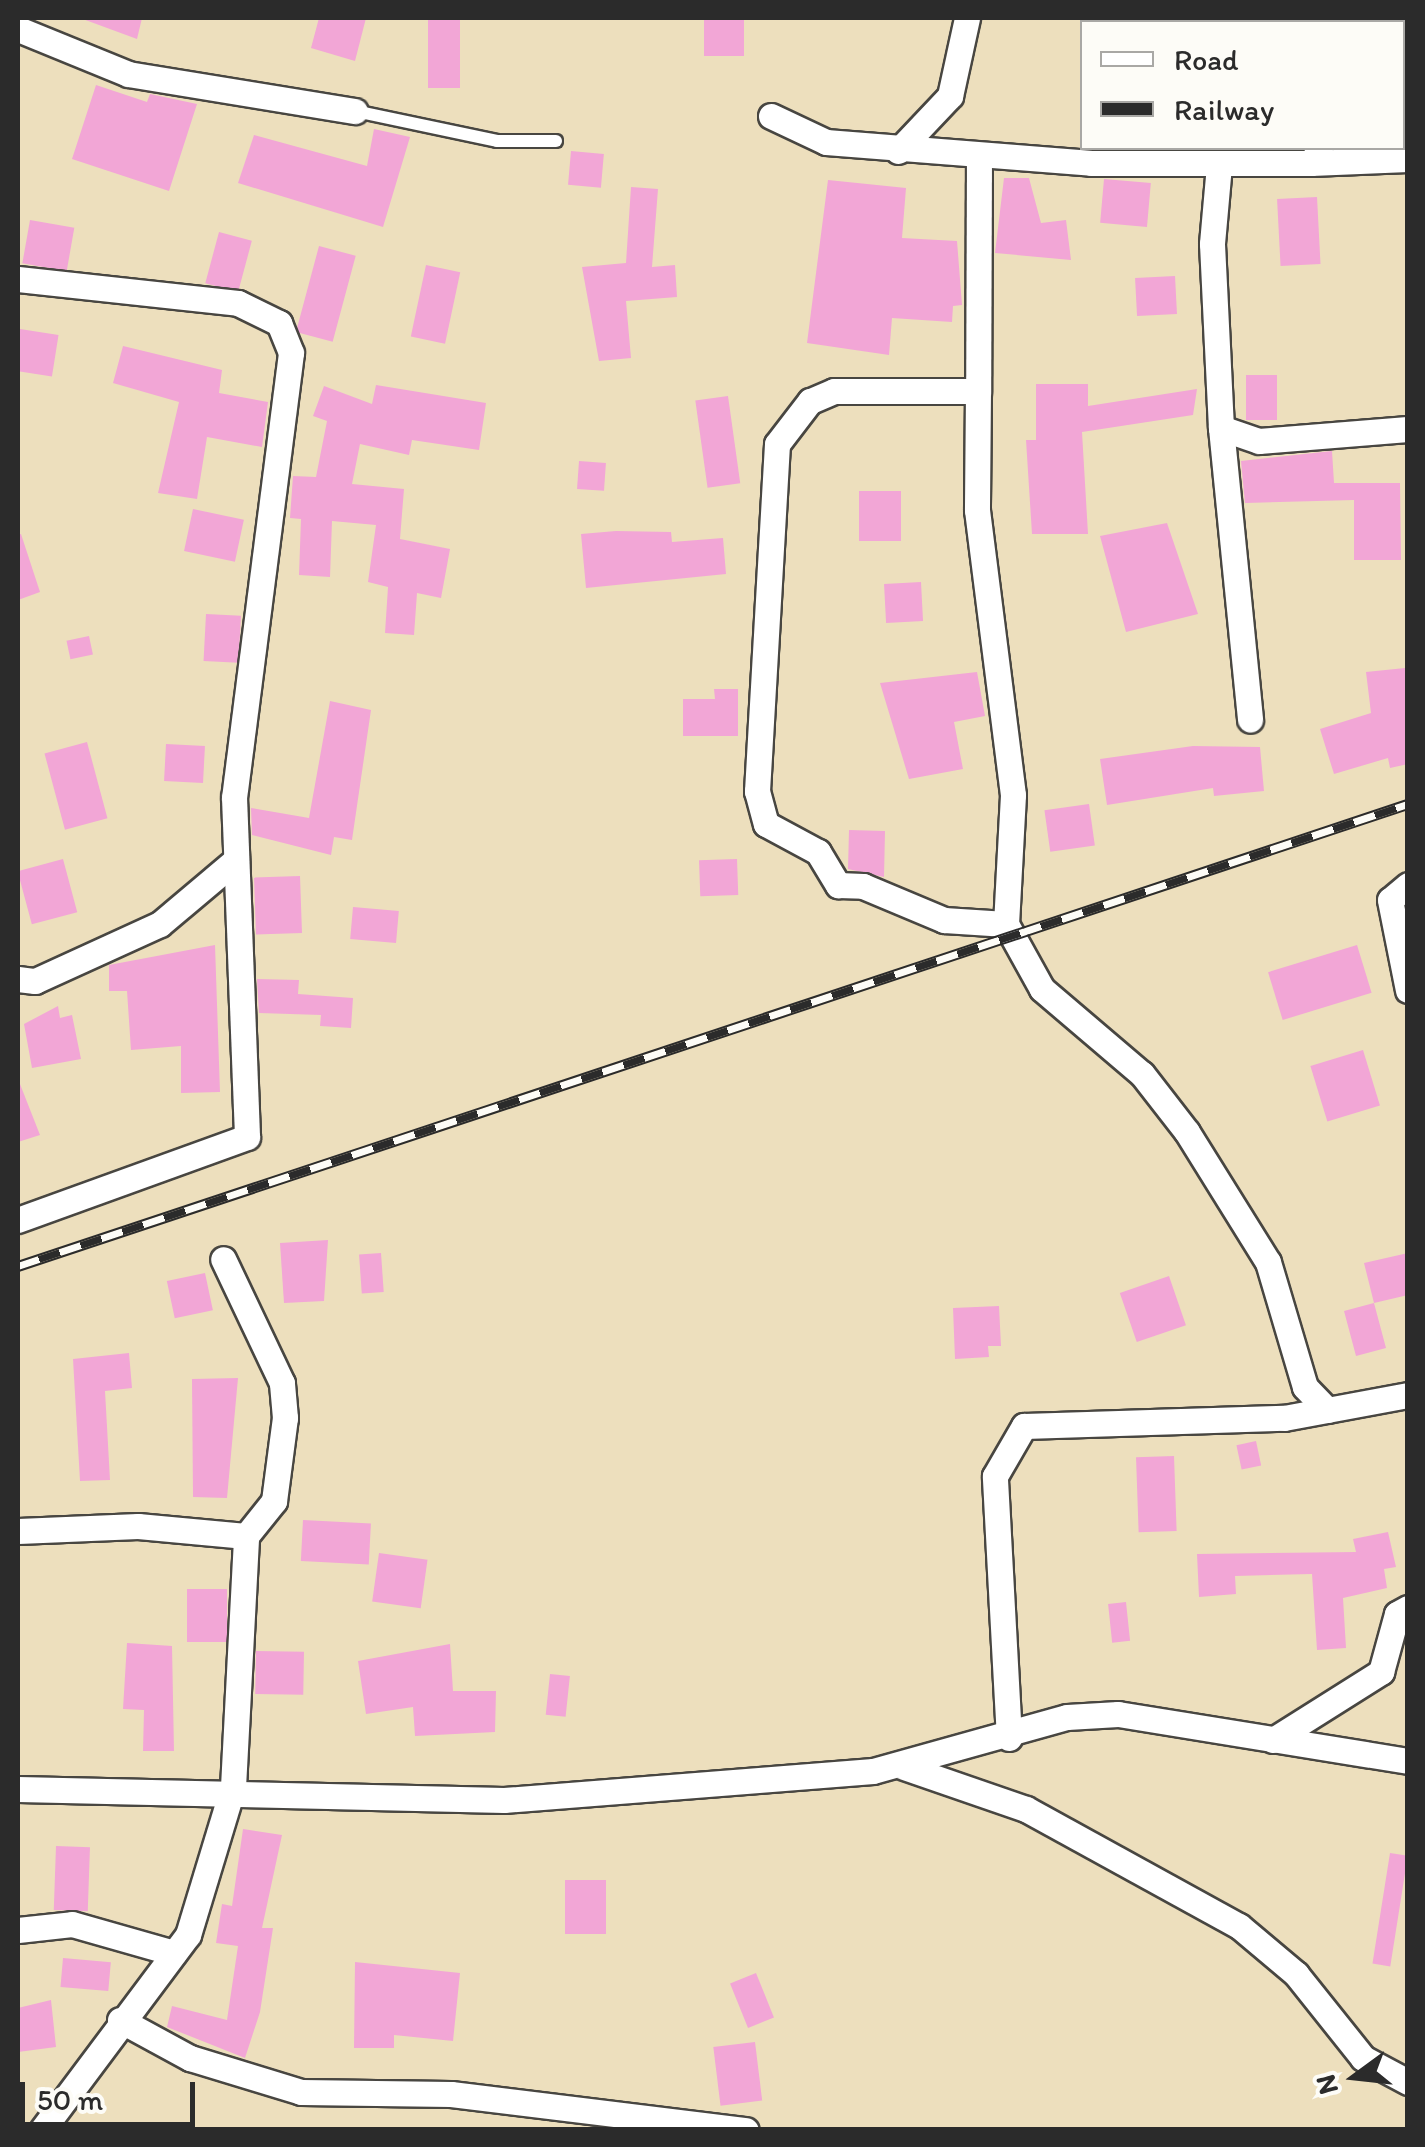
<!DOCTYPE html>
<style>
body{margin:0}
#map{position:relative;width:1425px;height:2147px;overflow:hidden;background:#eddfbd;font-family:Itim,sans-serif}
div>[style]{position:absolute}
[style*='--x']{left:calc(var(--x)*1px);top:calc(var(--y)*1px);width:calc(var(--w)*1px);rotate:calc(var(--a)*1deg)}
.building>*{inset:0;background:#f2a6d6;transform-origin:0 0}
.path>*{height:4px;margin-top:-2px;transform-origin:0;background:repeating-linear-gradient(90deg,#484641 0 8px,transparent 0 16px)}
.roads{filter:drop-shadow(2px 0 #484641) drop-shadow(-2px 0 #484641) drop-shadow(0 2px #484641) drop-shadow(0 -2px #484641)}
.lane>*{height:12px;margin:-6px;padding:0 6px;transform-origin:6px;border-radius:6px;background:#fff}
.street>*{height:25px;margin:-12.5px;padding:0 12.5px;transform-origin:12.5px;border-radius:12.5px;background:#fff}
.rail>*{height:11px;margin-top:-5.5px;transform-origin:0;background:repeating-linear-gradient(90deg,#fdfcf7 0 22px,#2b2b2b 0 44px);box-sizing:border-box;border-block:2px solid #2b2b2b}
span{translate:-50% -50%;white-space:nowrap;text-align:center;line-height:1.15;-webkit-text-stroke:9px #fdfcf7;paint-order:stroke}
.frame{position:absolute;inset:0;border:20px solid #2b2b2b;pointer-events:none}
.legend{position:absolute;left:1080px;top:20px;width:325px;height:130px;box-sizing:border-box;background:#fdfcf7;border:2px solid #a9a8a5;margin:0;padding:12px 18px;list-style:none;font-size:30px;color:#2b2b2b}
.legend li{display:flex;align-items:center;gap:20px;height:50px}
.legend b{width:50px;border:2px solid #a9a8a5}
.north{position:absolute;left:1305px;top:2027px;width:100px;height:100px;-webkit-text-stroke:8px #fdfcf7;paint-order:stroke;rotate:255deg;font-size:28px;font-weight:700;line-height:40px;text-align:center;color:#2b2b2b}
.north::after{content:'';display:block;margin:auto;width:35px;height:45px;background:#2b2b2b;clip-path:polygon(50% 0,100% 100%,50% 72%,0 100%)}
.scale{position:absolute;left:20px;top:2082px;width:175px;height:45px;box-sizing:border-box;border:5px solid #2b2b2b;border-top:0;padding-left:12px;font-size:30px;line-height:35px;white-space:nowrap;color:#2b2b2b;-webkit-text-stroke:8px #fdfcf7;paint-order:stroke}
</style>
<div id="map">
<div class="building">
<i style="clip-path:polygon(80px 18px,142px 18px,137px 39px)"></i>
<i style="clip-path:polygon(319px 18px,366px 18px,355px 61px,311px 48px)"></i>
<i style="left:428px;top:18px;width:32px;height:70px"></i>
<i style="left:704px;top:18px;width:40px;height:38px"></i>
<i style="clip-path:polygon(96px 85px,147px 102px,150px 94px,197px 104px,169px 191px,72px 159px)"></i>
<i style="clip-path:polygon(374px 129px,410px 137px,383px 227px,238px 183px,254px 135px,367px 166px)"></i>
<i style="left:571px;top:151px;width:33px;height:34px;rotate:5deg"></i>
<i style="clip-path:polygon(1004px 178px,1029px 178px,1041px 223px,1066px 220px,1071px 260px,995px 253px)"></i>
<i style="left:1104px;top:179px;width:47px;height:44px;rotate:5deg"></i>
<i style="clip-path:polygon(828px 180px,906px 188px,902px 238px,957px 241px,962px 305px,953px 306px,952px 322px,892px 318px,889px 355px,807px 343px)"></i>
<i style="clip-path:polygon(631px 187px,658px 189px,652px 267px,675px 265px,677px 297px,626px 301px,631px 358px,599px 361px,582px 267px,626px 263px)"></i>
<i style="left:1317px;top:197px;width:67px;height:40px;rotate:87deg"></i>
<i style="left:30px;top:220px;width:45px;height:44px;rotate:10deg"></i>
<i style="left:219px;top:232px;width:34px;height:53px;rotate:15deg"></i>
<i style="left:319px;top:246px;width:38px;height:89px;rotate:15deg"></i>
<i style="left:426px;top:265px;width:35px;height:73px;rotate:12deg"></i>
<i style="left:1175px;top:276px;width:38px;height:40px;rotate:87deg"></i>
<i style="left:20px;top:329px;width:39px;height:42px;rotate:9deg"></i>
<i style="clip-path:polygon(123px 346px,222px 370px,219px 393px,268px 402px,262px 447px,207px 437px,197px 499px,158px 493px,179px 402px,113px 383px)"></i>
<i style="left:1246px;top:375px;width:31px;height:45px"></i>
<i style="clip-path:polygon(1036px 384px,1088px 384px,1088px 406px,1197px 389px,1193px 415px,1082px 432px,1088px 534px,1032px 534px,1026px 440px,1036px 440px)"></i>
<i style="clip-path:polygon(376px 385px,486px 403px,479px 450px,412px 440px,409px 455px,360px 444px,352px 484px,404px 489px,400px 539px,450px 549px,441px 598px,417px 593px,414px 635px,385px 633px,388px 587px,368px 582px,376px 525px,332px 521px,330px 577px,299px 575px,301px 519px,290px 518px,293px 476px,316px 477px,327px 421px,313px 416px,324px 386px,372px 404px)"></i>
<i style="left:728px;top:396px;width:88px;height:33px;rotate:82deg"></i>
<i style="clip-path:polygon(1332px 451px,1334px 483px,1400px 483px,1401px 560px,1354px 560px,1354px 500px,1245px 503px,1241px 461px)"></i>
<i style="left:579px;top:461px;width:27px;height:28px;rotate:4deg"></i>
<i style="left:859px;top:491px;width:42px;height:50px"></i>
<i style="left:193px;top:509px;width:52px;height:43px;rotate:12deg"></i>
<i style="clip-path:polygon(1167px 523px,1198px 614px,1126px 632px,1100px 536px)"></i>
<i style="clip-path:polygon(616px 531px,671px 532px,672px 542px,723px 538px,726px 574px,586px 588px,581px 534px)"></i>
<i style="clip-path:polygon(21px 534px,40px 592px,18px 600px,18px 535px)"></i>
<i style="left:921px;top:582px;width:39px;height:37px;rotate:87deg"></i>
<i style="left:206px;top:614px;width:35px;height:47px;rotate:3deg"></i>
<i style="left:89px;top:636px;width:19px;height:23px;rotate:78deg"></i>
<i style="clip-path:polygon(1405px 668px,1408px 764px,1390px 768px,1388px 758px,1334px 774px,1320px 729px,1371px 713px,1366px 672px)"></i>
<i style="clip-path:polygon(977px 672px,985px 716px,954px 722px,963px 769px,909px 779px,880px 683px)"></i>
<i style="clip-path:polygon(714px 689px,738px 689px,738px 736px,683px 736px,683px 699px,715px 699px)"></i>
<i style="clip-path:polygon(330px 701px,371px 710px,352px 840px,334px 837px,331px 855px,252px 835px,251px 808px,309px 818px)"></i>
<i style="left:87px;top:742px;width:79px;height:44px;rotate:75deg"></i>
<i style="left:166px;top:744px;width:39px;height:37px;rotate:3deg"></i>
<i style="clip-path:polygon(1193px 746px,1260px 747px,1264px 791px,1214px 796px,1213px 788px,1107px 805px,1100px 759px)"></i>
<i style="left:1089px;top:804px;width:42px;height:45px;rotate:82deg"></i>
<i style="clip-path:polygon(849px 830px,885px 831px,884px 877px,848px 869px)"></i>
<i style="left:63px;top:859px;width:55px;height:47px;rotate:75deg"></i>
<i style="left:737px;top:859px;width:36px;height:38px;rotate:88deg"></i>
<i style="left:300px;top:876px;width:57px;height:46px;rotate:88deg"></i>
<i style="left:353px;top:907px;width:46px;height:32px;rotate:5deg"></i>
<i style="clip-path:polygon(215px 945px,220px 1092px,181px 1093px,181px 1046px,131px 1050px,127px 991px,109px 991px,109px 965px)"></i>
<i style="left:1357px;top:945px;width:50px;height:93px;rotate:73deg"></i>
<i style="clip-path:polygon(257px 979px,299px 980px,298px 994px,353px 998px,351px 1028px,320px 1026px,321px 1015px,259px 1013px)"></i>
<i style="clip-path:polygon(58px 1006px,60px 1018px,72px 1015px,81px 1059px,32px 1068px,24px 1024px)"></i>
<i style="left:1363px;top:1050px;width:58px;height:55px;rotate:73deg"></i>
<i style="clip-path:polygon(18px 1079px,40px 1135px,18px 1142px)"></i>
<i style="clip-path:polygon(328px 1240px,324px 1301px,284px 1303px,280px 1243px)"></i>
<i style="left:381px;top:1253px;width:39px;height:22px;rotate:86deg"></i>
<i style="clip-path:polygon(1408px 1253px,1408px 1295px,1374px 1303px,1386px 1348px,1356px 1356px,1344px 1311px,1374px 1303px,1364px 1263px)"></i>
<i style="left:205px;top:1273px;width:38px;height:39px;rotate:78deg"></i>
<i style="left:1169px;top:1276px;width:52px;height:52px;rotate:71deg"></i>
<i style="clip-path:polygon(999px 1306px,1001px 1346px,988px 1346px,989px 1357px,955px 1359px,953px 1308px)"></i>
<i style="clip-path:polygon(129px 1353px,132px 1388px,105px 1391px,110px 1480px,80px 1481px,73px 1359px)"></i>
<i style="clip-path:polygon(238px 1378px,227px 1498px,193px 1497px,192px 1379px)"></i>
<i style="left:1256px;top:1441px;width:25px;height:20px;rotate:78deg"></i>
<i style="left:1174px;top:1456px;width:75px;height:38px;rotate:88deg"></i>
<i style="left:303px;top:1520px;width:68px;height:41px;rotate:3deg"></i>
<i style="clip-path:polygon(1388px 1532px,1396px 1567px,1384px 1569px,1387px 1588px,1343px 1598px,1346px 1648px,1317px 1650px,1312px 1574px,1235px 1576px,1236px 1594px,1199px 1597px,1197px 1554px,1356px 1552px,1353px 1539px)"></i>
<i style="left:379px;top:1553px;width:49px;height:49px;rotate:8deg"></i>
<i style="left:187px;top:1589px;width:40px;height:53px"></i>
<i style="left:1126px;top:1602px;width:39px;height:18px;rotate:84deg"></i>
<i style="clip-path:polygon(127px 1643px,172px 1646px,174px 1751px,143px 1751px,144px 1710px,123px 1709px)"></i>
<i style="clip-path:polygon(450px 1644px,453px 1691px,496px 1691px,495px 1732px,415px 1736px,413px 1707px,366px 1714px,358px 1661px)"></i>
<i style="left:256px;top:1651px;width:48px;height:43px;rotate:1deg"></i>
<i style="left:550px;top:1674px;width:20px;height:41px;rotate:6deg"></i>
<i style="clip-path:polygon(243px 1829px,282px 1835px,262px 1928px,273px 1928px,260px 2012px,245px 2058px,167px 2027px,172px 2006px,227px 2020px,238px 1946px,216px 1943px,222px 1904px,232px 1906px)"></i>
<i style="left:56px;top:1846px;width:34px;height:64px;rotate:2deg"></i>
<i style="left:1390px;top:1853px;width:18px;height:112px;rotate:9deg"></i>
<i style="left:565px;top:1880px;width:41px;height:54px"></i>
<i style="left:63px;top:1958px;width:48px;height:29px;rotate:5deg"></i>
<i style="clip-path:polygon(355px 1962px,460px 1973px,453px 2041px,394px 2035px,394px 2048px,354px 2048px)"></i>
<i style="left:756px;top:1973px;width:48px;height:28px;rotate:68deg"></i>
<i style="clip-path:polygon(51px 2000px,56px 2047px,18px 2052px,18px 2008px)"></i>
<i style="left:755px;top:2042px;width:59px;height:42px;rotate:83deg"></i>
</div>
<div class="path">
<i style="--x:1287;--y:22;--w:4;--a:-90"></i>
</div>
<div class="roads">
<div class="lane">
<i style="--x:355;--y:111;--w:145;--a:11.9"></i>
<i style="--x:497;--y:141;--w:59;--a:0"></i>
</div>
<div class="street">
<i style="--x:18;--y:29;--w:119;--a:22.2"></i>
<i style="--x:128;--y:74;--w:230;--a:9.3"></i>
<i style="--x:1402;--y:71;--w:6;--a:0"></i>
<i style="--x:771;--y:116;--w:61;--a:25.3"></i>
<i style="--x:826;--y:142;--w:266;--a:4.5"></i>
<i style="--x:1091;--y:163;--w:220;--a:0"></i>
<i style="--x:1311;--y:163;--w:17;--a:-59"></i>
<i style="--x:898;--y:151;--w:76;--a:-46.6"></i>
<i style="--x:950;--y:96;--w:80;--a:-77.7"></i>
<i style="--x:979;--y:156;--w:235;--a:90.2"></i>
<i style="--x:978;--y:391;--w:144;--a:180"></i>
<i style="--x:834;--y:391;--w:26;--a:157"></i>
<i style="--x:810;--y:401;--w:54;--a:127.5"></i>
<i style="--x:777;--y:444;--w:348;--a:93.3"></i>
<i style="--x:757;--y:791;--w:34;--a:75"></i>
<i style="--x:766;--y:824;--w:59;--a:28.3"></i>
<i style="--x:818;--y:852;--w:39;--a:59"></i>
<i style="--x:838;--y:885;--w:25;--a:2"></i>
<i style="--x:863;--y:886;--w:88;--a:22.8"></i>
<i style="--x:944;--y:920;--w:62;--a:3.7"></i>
<i style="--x:1006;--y:924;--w:74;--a:61"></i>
<i style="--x:1042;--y:989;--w:131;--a:40.4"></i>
<i style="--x:1142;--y:1074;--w:73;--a:52.2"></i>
<i style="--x:1187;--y:1132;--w:153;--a:58.1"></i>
<i style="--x:1268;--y:1262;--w:130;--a:73.5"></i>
<i style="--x:1305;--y:1387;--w:32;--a:46"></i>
<i style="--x:1311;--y:163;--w:97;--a:-2.4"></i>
<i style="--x:1219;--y:165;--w:79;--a:95.1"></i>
<i style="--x:1212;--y:244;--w:184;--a:87.2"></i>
<i style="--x:1221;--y:428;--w:40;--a:18.9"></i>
<i style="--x:1259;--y:441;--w:149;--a:-4.6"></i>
<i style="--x:18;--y:279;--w:221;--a:6.2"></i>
<i style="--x:238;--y:303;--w:46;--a:26"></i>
<i style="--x:279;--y:323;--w:32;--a:68"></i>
<i style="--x:291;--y:353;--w:448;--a:97.3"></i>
<i style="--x:234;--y:797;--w:340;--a:87.8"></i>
<i style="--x:247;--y:1137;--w:244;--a:160.1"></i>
<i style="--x:978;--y:391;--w:119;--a:90.5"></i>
<i style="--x:977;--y:510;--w:287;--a:82.8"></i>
<i style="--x:1013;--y:795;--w:129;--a:93.1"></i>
<i style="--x:1221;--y:428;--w:293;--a:84.3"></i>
<i style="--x:1408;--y:885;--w:23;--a:140"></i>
<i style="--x:1390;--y:900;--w:92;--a:78.7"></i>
<i style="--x:18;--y:979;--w:17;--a:7"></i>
<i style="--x:35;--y:981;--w:137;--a:-24.5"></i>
<i style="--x:160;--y:924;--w:99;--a:-40.1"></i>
<i style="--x:18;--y:1531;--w:120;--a:-2.4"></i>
<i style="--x:138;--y:1526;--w:108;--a:5.3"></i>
<i style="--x:1009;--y:1738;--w:262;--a:-93.1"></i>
<i style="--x:995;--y:1476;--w:58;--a:-59.9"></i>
<i style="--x:1024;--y:1426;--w:260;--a:-1.8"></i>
<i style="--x:1284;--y:1418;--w:126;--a:-10.5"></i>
<i style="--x:1273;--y:1740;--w:128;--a:-32.2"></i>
<i style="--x:1381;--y:1672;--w:60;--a:-74.6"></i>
<i style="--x:1397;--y:1614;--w:13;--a:-29"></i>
<i style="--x:904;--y:1767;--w:129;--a:19"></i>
<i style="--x:1026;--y:1809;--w:243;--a:28.8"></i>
<i style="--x:1239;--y:1926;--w:75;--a:40.1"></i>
<i style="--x:1296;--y:1974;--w:107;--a:51.4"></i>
<i style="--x:1363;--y:2058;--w:51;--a:28.1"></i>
<i style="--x:18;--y:1789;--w:486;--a:1.3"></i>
<i style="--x:504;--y:1800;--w:370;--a:-4.5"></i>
<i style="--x:873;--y:1771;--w:201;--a:-15.6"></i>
<i style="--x:1067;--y:1717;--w:51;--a:-3.4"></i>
<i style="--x:1118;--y:1714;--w:294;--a:9.2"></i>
<i style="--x:18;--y:1930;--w:54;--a:-6.3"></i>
<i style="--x:72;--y:1924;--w:106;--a:15.9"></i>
<i style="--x:120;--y:2020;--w:80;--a:28.5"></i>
<i style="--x:190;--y:2058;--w:116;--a:17"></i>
<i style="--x:301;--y:2092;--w:150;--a:0.8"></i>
<i style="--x:451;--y:2094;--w:297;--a:7"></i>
<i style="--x:42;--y:2130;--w:244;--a:-53.2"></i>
<i style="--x:188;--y:1935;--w:155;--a:-73.1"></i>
<i style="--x:233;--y:1787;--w:251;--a:-87"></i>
<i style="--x:246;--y:1536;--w:45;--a:-51.3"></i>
<i style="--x:274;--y:1501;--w:84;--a:-82.5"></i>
<i style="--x:285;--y:1418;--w:35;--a:-95"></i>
<i style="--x:282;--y:1383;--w:137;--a:-115.4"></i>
</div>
</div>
<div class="rail">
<i style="--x:18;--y:1266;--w:1465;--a:-18.39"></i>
</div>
<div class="frame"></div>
<ul class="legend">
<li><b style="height:12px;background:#fff"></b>Road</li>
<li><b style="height:12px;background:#2b2b2b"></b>Railway</li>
</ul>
<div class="north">N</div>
<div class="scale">50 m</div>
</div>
